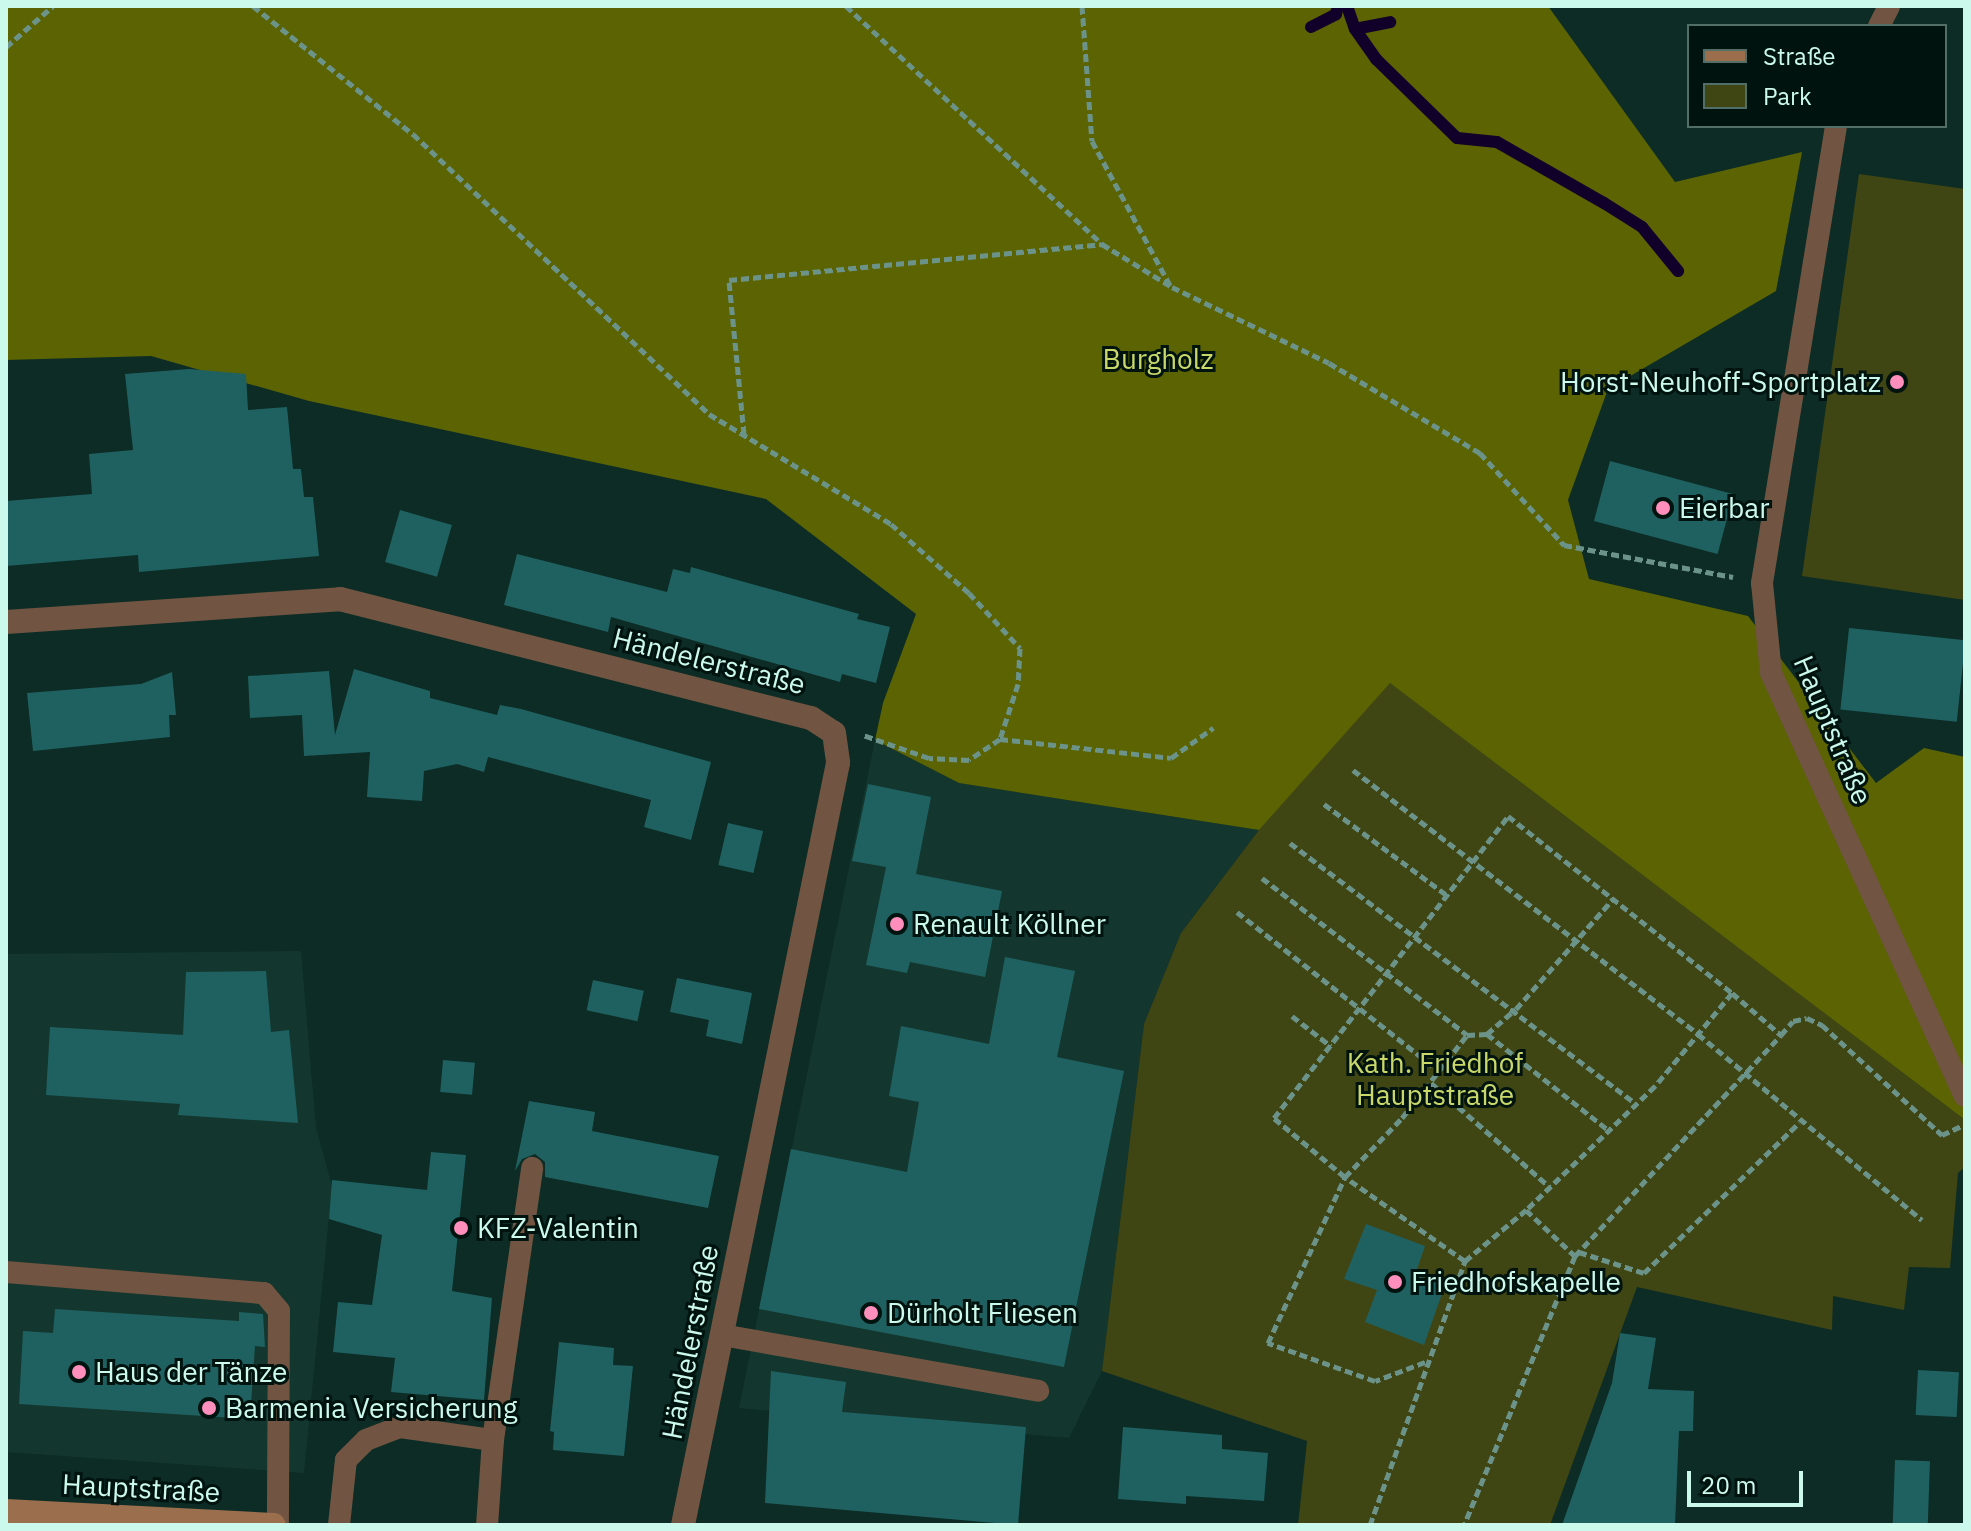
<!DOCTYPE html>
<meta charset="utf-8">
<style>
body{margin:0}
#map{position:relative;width:1971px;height:1531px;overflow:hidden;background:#0c2c25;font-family:"IBM Plex Sans",sans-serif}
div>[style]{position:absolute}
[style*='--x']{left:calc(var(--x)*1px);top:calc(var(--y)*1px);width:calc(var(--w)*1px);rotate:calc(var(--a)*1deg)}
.built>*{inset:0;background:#13372e}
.green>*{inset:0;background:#404613}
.forest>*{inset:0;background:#5b6302}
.stream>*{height:12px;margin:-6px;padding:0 6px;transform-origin:6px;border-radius:6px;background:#10002a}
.building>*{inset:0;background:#1f6161;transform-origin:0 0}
.path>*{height:5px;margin-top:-2.5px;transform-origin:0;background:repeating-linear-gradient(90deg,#6c9389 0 8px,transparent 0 12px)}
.service>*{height:22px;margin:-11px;padding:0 11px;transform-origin:11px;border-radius:11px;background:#715441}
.minor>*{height:24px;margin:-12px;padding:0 12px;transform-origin:12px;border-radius:12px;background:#715441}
.secondary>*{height:24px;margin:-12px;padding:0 12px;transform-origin:12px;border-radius:12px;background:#9b6e4e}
.dots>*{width:22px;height:22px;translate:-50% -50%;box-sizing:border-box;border:4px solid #01130e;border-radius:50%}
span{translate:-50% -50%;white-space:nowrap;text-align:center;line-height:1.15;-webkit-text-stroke:6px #01130e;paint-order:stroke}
.park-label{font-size:28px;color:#c9d868}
.poi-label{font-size:28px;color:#cbf9ec}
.right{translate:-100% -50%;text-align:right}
.left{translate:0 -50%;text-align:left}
.street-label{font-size:28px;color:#cbf9ec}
.frame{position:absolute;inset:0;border:8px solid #cbf9ec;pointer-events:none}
.legend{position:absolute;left:1687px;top:24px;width:260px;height:104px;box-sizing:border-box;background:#01130e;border:2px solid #526f67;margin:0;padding:10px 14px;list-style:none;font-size:24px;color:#cbf9ec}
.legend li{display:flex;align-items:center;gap:16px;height:40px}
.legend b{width:40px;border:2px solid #526f67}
.scale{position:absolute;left:1687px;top:1471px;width:116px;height:36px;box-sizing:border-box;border:4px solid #cbf9ec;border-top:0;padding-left:10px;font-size:24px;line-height:28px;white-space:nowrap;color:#cbf9ec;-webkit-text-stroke:6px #01130e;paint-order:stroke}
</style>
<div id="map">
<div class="built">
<i style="clip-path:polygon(875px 740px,959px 783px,1259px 830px,1181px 933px,1144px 1024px,1102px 1371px,1069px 1438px,739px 1408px)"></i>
<i style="clip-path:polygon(301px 951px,316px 1128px,332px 1186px,304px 1473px,6px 1452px,6px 954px)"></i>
</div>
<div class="green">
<i style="clip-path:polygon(1859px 174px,1965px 189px,1965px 600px,1802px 576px)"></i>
<i style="clip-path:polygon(1389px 682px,1965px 1120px,1965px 1167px,1958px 1173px,1950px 1268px,1909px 1267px,1904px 1310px,1833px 1296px,1832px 1330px,1637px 1287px,1550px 1525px,1298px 1525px,1307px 1441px,1102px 1371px,1144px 1024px,1181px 933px,1259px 830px)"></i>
</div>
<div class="forest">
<i style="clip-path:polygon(6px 6px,1548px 6px,1675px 182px,1802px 152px,1776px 291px,1608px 389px,1568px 500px,1589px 579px,1748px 616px,1876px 783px,1924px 748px,1965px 757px,1965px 1120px,1390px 683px,1259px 830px,959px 783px,875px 740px,883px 703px,916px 614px,766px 499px,309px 401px,151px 356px,6px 360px)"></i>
</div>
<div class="stream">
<i style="--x:1347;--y:6;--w:24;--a:71"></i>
<i style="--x:1355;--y:29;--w:37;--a:55"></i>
<i style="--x:1376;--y:59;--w:113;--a:44.3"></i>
<i style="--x:1457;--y:138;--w:40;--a:5.7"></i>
<i style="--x:1497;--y:142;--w:123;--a:29.7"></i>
<i style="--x:1604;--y:203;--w:45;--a:32.3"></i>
<i style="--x:1642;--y:227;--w:57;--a:50.7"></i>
<i style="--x:1311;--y:27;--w:28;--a:-27"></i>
<i style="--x:1336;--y:14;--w:8;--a:-76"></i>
<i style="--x:1355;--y:29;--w:36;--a:-11"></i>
</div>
<div class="building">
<i style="clip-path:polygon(189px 369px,246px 374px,248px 410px,287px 407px,293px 469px,301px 469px,304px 497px,313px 497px,319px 556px,139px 572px,138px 555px,6px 566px,6px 501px,92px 494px,89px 454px,133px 450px,125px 374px)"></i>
<i style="left:1610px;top:461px;width:128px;height:62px;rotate:15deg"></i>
<i style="left:400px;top:510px;width:54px;height:54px;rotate:16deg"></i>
<i style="clip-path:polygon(517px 554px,667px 592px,673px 569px,690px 573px,691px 567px,859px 614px,857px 619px,890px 627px,876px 683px,842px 674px,840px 682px,611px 617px,608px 632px,504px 605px)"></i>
<i style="left:1849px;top:628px;width:117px;height:82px;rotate:6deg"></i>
<i style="clip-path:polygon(354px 669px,430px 691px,430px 698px,497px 715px,500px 705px,521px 709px,711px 762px,691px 840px,644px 827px,651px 800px,488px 757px,484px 772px,457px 764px,424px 771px,422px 801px,367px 797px,370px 752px,304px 756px,302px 715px,250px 718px,248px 676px,329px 671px,335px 735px)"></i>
<i style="clip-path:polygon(172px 672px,176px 715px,169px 715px,170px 737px,33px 751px,27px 693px,141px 684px)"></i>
<i style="clip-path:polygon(868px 784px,931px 797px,916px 874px,1002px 891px,985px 977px,910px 962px,907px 973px,866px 965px,886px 867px,852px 861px)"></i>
<i style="left:728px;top:823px;width:36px;height:43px;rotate:13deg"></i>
<i style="clip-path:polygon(1005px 957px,1075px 971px,1057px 1057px,1124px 1071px,1064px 1367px,759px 1309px,791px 1149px,907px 1172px,919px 1102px,889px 1096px,901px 1026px,989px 1044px)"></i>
<i style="clip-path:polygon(266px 971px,271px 1032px,289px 1030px,298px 1123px,178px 1115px,180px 1104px,46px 1095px,50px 1027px,183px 1035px,186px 972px)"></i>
<i style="clip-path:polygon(677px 978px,752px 993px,742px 1044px,706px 1036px,709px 1020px,670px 1012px)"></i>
<i style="left:593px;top:980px;width:52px;height:31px;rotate:12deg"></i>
<i style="left:443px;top:1060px;width:32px;height:32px;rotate:5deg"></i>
<i style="clip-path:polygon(529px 1101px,595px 1112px,592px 1131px,719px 1156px,708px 1208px,545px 1177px,545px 1162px,535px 1154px,522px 1159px,515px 1171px)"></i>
<i style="clip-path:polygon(431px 1152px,466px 1155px,452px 1291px,492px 1298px,484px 1400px,391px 1392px,395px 1358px,333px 1352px,338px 1302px,372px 1305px,382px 1235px,329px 1219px,332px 1180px,427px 1190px)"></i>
<i style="clip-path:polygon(1366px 1224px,1425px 1246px,1415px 1275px,1445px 1285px,1424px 1345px,1365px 1322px,1377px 1290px,1344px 1279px)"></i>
<i style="clip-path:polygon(55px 1309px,239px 1321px,239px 1312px,263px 1314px,265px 1347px,255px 1346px,250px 1419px,19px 1404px,23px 1331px,53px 1333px)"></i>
<i style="clip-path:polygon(1620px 1333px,1656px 1338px,1648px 1389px,1694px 1391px,1693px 1431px,1679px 1431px,1675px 1525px,1562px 1525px,1612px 1383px)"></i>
<i style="clip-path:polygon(559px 1342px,614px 1348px,613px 1365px,633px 1366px,624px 1456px,553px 1450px,554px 1432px,550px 1431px)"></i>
<i style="left:1918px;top:1370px;width:41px;height:45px;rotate:3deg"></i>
<i style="clip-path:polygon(771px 1371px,846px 1382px,842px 1412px,1026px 1427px,1018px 1525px,765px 1503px)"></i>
<i style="clip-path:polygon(1123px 1427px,1222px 1435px,1222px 1449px,1268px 1453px,1264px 1501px,1186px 1496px,1186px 1504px,1118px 1499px)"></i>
<i style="left:1895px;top:1460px;width:35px;height:65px;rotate:2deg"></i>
</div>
<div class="path">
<i style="--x:253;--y:6;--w:205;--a:38.7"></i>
<i style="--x:413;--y:134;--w:407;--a:43.4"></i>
<i style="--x:709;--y:414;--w:213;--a:31.1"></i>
<i style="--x:891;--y:524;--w:104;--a:41.5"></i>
<i style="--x:969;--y:593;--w:75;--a:47.2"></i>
<i style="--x:1020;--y:648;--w:36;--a:93"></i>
<i style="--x:1018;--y:684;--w:58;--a:108.1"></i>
<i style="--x:1000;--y:739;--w:37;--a:146"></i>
<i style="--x:969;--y:760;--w:40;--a:-177.1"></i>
<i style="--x:929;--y:758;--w:70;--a:-160.8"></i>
<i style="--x:846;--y:6;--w:350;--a:42.9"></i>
<i style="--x:1102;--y:244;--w:82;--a:31.6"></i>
<i style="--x:1172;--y:287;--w:174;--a:25.8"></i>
<i style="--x:1329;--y:363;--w:176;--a:30.8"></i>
<i style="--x:1480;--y:453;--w:125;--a:47.6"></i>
<i style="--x:1564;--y:545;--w:172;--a:10.7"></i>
<i style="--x:1082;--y:6;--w:135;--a:85.8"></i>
<i style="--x:1092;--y:141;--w:164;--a:61.6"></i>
<i style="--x:6;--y:47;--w:62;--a:-41.1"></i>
<i style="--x:744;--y:434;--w:155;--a:-95.6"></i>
<i style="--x:729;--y:280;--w:374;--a:-5.5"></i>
<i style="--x:1000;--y:739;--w:172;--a:6.3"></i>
<i style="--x:1171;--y:758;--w:52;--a:-35.5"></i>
<i style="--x:1353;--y:770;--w:434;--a:37.4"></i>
<i style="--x:1698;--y:1034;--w:291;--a:39.7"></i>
<i style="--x:1324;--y:804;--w:151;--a:36.6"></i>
<i style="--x:1290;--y:843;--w:432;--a:37"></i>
<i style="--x:1262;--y:878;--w:258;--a:37.4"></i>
<i style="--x:1237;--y:912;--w:258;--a:38.2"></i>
<i style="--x:1732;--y:993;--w:65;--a:40.6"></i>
<i style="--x:1781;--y:1035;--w:18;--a:-49"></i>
<i style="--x:1793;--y:1021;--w:14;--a:-12"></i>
<i style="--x:1807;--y:1018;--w:17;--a:25"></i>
<i style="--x:1822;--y:1025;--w:163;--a:42.5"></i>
<i style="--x:1942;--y:1135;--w:21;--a:-25"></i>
<i style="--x:1292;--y:1016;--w:49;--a:37.6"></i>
<i style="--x:1487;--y:1034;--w:154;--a:38.4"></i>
<i style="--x:1431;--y:1083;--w:158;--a:41.2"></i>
<i style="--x:1579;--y:1252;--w:68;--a:17.9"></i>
<i style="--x:1644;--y:1273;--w:216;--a:-44.1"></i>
<i style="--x:1575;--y:1256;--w:302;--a:-47"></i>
<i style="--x:1465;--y:1261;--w:80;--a:-39.9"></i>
<i style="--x:1425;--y:1362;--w:53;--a:159.2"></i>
<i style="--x:1375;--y:1381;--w:114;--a:-160.4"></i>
<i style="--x:1268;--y:1343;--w:183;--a:-65.1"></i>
<i style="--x:1345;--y:1177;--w:82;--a:-46"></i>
<i style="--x:1402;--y:1118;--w:105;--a:-51.9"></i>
<i style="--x:1467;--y:1035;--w:20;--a:-3"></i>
<i style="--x:1487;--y:1034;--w:38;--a:-41"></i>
<i style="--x:1516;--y:1009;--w:147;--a:-48.6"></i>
<i style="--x:1370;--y:1525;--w:281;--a:-70.2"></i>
<i style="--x:1465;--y:1261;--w:146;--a:-145"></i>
<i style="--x:1345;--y:1177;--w:92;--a:-140.3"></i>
<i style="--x:1274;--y:1118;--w:382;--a:-52.2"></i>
<i style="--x:1508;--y:816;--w:285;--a:38.3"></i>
<i style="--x:1732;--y:993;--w:121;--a:129.6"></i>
<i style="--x:1655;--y:1086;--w:179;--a:136.1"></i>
<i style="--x:1526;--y:1210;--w:67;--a:43.2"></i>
<i style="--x:1575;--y:1256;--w:291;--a:112.4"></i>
</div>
<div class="service">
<i style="--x:1879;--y:26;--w:22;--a:-63"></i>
<i style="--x:1836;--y:126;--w:463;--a:99.2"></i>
<i style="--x:1762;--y:583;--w:90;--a:84.3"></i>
<i style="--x:1771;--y:673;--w:465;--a:65.4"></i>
<i style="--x:6;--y:1272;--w:259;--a:4.7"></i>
<i style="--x:264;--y:1293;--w:23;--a:50"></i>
<i style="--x:279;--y:1311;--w:214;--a:90.3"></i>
<i style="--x:722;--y:1335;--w:321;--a:10"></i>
<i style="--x:493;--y:1440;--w:275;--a:-81.8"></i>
<i style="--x:339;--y:1525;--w:65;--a:-83.9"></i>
<i style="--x:346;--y:1460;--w:28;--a:-45"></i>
<i style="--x:366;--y:1440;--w:36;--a:-21"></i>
<i style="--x:400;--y:1427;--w:94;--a:8"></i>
<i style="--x:493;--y:1440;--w:85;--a:94"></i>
</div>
<div class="minor">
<i style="--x:6;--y:622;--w:335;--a:-3.9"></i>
<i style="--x:340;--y:599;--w:486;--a:14.2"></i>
<i style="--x:811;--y:718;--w:27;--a:33"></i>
<i style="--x:834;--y:733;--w:30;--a:82"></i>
<i style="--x:838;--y:763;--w:778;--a:101.5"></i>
</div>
<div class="secondary">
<i style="--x:6;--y:1511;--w:268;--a:3"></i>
</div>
<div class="dots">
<i style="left:1897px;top:382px;background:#fe8ebb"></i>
<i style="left:1663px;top:508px;background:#fe8ebb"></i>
<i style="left:897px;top:924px;background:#fe8ebb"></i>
<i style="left:461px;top:1228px;background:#fe8ebb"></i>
<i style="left:1395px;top:1282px;background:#fe8ebb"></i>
<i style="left:871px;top:1313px;background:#fe8ebb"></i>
<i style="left:79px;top:1372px;background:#fe8ebb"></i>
<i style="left:209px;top:1408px;background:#fe8ebb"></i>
</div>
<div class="park-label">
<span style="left:1158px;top:359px">Burgholz</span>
<span style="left:1435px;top:1079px">Kath. Friedhof<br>Hauptstraße</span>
</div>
<div class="poi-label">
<span class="right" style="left:1881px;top:382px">Horst-Neuhoff-Sportplatz</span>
<span class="left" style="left:1679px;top:508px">Eierbar</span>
<span class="left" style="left:913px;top:924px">Renault Köllner</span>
<span class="left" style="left:477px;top:1228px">KFZ-Valentin</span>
<span class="left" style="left:1411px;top:1282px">Friedhofskapelle</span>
<span class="left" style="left:887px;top:1313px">Dürholt Fliesen</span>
<span class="left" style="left:95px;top:1372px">Haus der Tänze</span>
<span class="left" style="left:225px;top:1408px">Barmenia Versicherung</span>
</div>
<div class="street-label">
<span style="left:709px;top:661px;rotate:14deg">Händelerstraße</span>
<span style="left:1833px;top:730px;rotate:67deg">Hauptstraße</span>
<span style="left:690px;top:1342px;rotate:-79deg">Händelerstraße</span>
<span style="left:141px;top:1488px;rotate:3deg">Hauptstraße</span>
</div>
<div class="frame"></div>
<ul class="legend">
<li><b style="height:10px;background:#9b6e4e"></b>Straße</li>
<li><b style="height:22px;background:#404613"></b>Park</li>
</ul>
<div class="scale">20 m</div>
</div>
